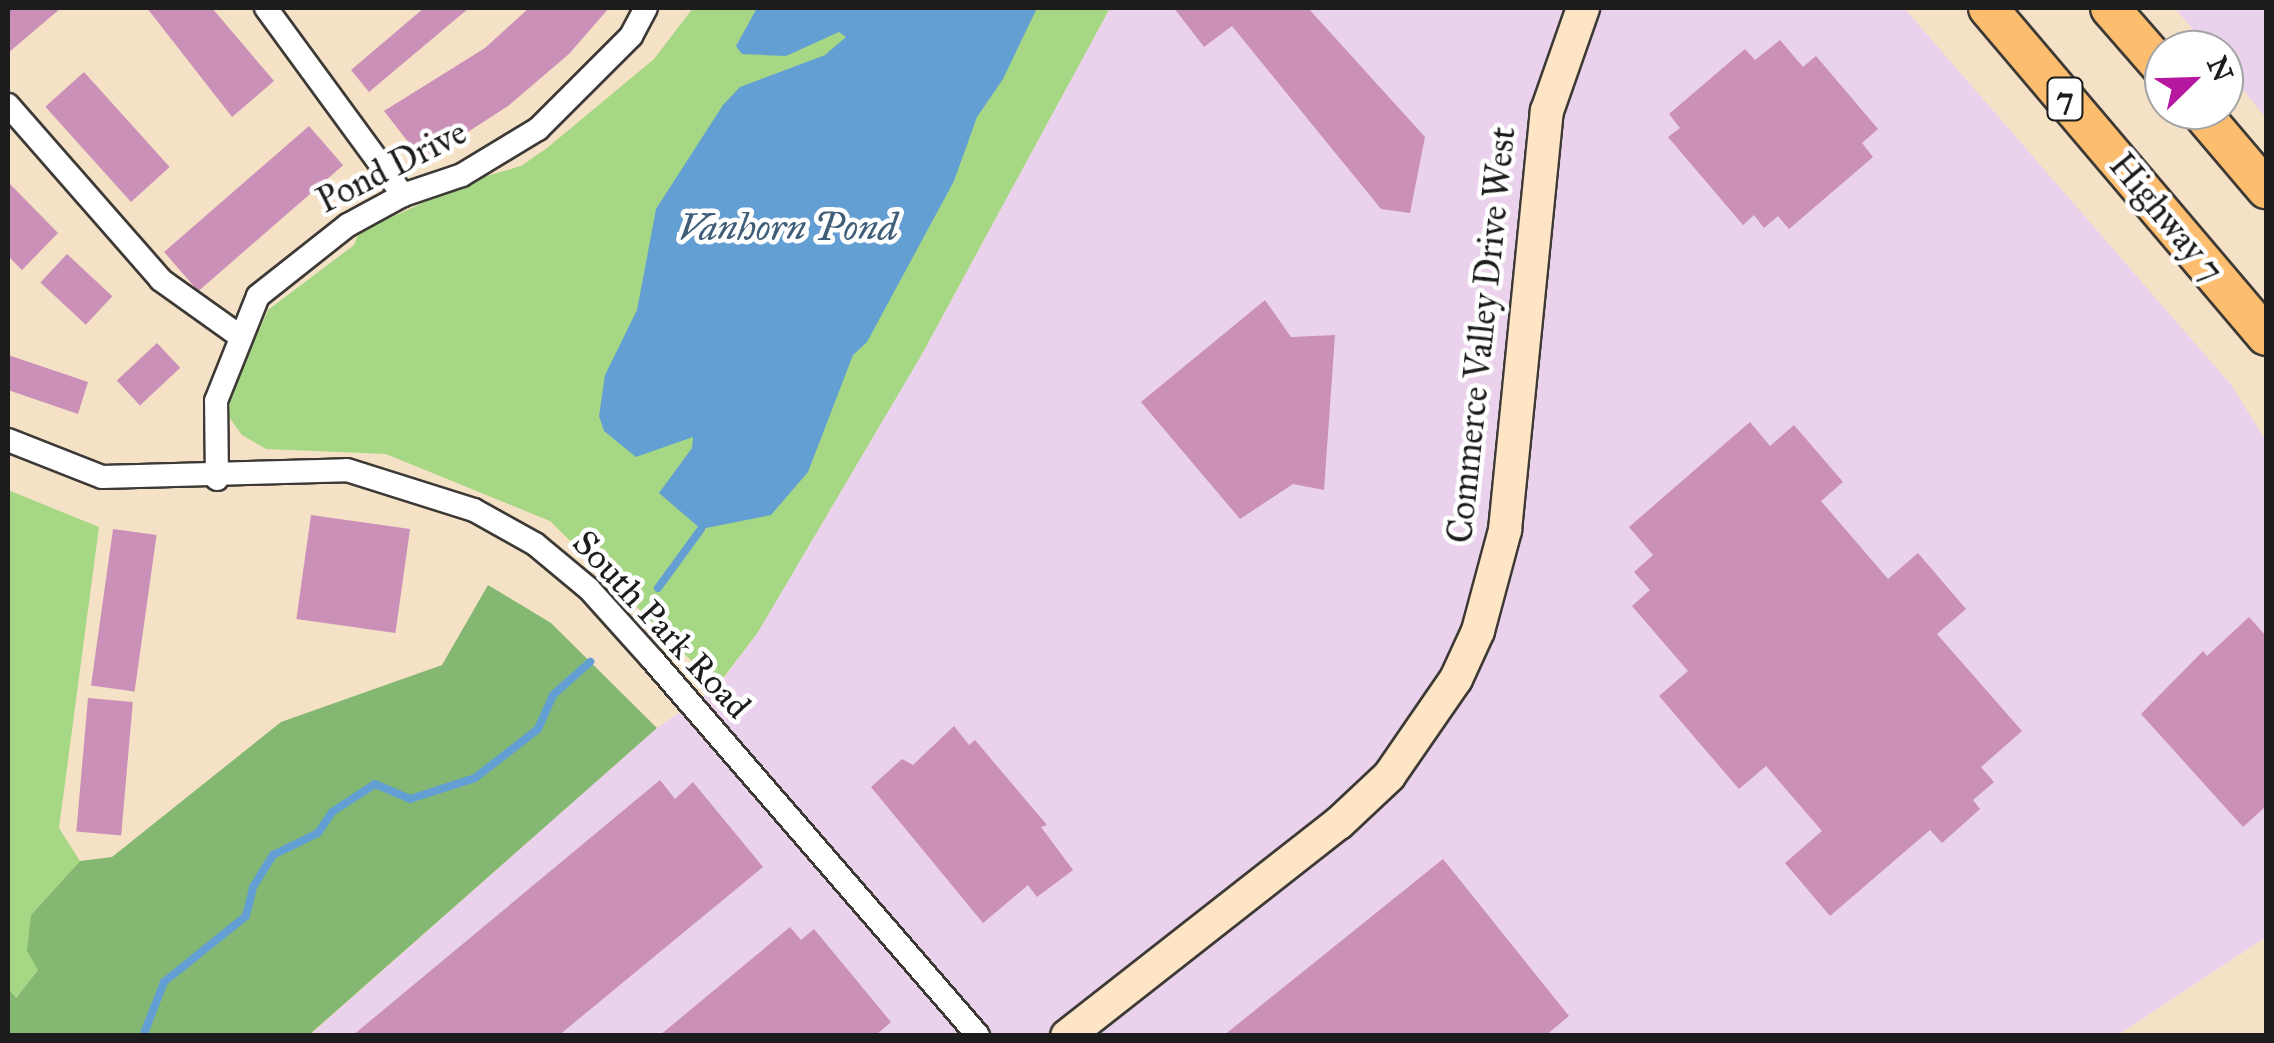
<!DOCTYPE html>
<style>
body{margin:0}
#map{position:relative;width:2274px;height:1043px;overflow:hidden;background:#f5e1c6;font-family:"IM FELL Great Primer",serif}
div>[style]{position:absolute}
[style*='--x']{left:calc(var(--x)*1px);top:calc(var(--y)*1px);width:calc(var(--w)*1px);rotate:calc(var(--a)*1deg)}
.built>*{inset:0;background:#ead1ec}
.green>*{inset:0;background:#a6d785}
.forest>*{inset:0;background:#84b872}
.water>*{inset:0;background:#649fd4}
.stream>*{height:8px;margin:-4px;padding:0 4px;transform-origin:4px;border-radius:4px;background:#649fd4}
.building>*{inset:0;background:#ca90b8;transform-origin:0 0}
.roads{filter:drop-shadow(2px 0 #3d3a36) drop-shadow(-2px 0 #3d3a36) drop-shadow(0 2px #3d3a36) drop-shadow(0 -2px #3d3a36)}
.street>*{height:22px;margin:-11px;padding:0 11px;transform-origin:11px;border-radius:11px;background:#fff}
.secondary>*{height:32px;margin:-16px;padding:0 16px;transform-origin:16px;border-radius:16px;background:#fee5c5}
.primary>*{height:38px;margin:-19px;padding:0 19px;transform-origin:19px;border-radius:19px;background:#fcbd6f}
span{translate:-50% -50%;white-space:nowrap;text-align:center;line-height:1.15;-webkit-text-stroke:9px #fff;paint-order:stroke}
.shield-label span{padding:2px 8px;background:#fff;border:2px solid;border-radius:8px;-webkit-text-stroke-width:0}
.shield-label{font-size:32px;color:#1c1c1c;font-weight:700}
.street-label{font-size:35px;color:#1c1c1c}
.water-label{font-size:38px;color:#405e78;font-style:italic}
.frame{position:absolute;inset:0;border:10px solid #1c1c1c;pointer-events:none}
.north{position:absolute;left:2144px;top:30px;width:100px;height:100px;box-sizing:border-box;background:#fff;border:2px solid #a4a4a4;border-radius:50%;rotate:67deg;font-size:28px;font-weight:700;line-height:40px;text-align:center;color:#1c1c1c}
.north::after{content:'';display:block;margin:auto;width:35px;height:45px;background:#b5179e;clip-path:polygon(50% 0,100% 100%,50% 72%,0 100%)}
</style>
<div id="map">
<div class="built">
<i style="clip-path:polygon(1110px 8px,1904px 8px,2232px 386px,2266px 441px,2266px 937px,2118px 1035px,309px 1036px,657px 728px,718px 686px,758px 632px,922px 354px)"></i>
<i style="clip-path:polygon(2175px 8px,2266px 8px,2266px 118px,2224px 67px,2224px 50px,2210px 50px)"></i>
</div>
<div class="green">
<i style="clip-path:polygon(693px 8px,1110px 8px,922px 354px,758px 632px,717px 686px,550px 521px,386px 454px,266px 449px,242px 435px,229px 417px,230px 396px,268px 310px,354px 245px,359px 232px,473px 180px,521px 166px,547px 148px,654px 59px)"></i>
<i style="clip-path:polygon(8px 490px,99px 527px,59px 828px,80px 861px,31px 915px,38px 970px,15px 999px,8px 989px)"></i>
</div>
<div class="forest">
<i style="clip-path:polygon(488px 585px,551px 623px,657px 728px,309px 1035px,8px 1035px,8px 989px,16px 998px,38px 970px,27px 951px,31px 915px,80px 861px,112px 857px,281px 722px,442px 665px)"></i>
</div>
<div class="water">
<i style="clip-path:polygon(757px 8px,1037px 8px,1003px 79px,977px 117px,954px 181px,867px 342px,853px 355px,808px 472px,771px 515px,701px 529px,659px 493px,692px 448px,693px 437px,636px 457px,604px 431px,599px 416px,605px 375px,637px 310px,656px 209px,723px 105px,740px 87px,825px 55px,846px 37px,839px 32px,786px 56px,742px 54px,736px 46px)"></i>
</div>
<div class="stream">
<i style="--x:658;--y:588;--w:73;--a:-53.9"></i>
<i style="--x:143;--y:1036;--w:58;--a:-68.7"></i>
<i style="--x:164;--y:982;--w:105;--a:-38.8"></i>
<i style="--x:246;--y:916;--w:30;--a:-76"></i>
<i style="--x:253;--y:887;--w:38;--a:-58"></i>
<i style="--x:273;--y:855;--w:50;--a:-26.1"></i>
<i style="--x:318;--y:833;--w:25;--a:-56"></i>
<i style="--x:332;--y:812;--w:51;--a:-33.1"></i>
<i style="--x:375;--y:784;--w:38;--a:23"></i>
<i style="--x:410;--y:799;--w:68;--a:-17.9"></i>
<i style="--x:475;--y:778;--w:80;--a:-37.9"></i>
<i style="--x:538;--y:729;--w:37;--a:-66"></i>
<i style="--x:553;--y:695;--w:50;--a:-41.7"></i>
</div>
<div class="building">
<i style="clip-path:polygon(8px 8px,61px 8px,8px 53px)"></i>
<i style="clip-path:polygon(147px 8px,212px 8px,274px 81px,232px 117px)"></i>
<i style="clip-path:polygon(424px 8px,469px 8px,369px 92px,351px 70px)"></i>
<i style="clip-path:polygon(529px 8px,609px 8px,569px 54px,508px 106px,423px 161px,384px 111px,485px 48px)"></i>
<i style="clip-path:polygon(1174px 8px,1308px 8px,1425px 137px,1410px 213px,1381px 209px,1232px 26px,1204px 47px)"></i>
<i style="clip-path:polygon(1780px 40px,1803px 67px,1816px 56px,1878px 129px,1862px 143px,1873px 157px,1789px 229px,1778px 216px,1764px 228px,1754px 215px,1743px 225px,1668px 137px,1680px 128px,1669px 114px,1745px 49px,1755px 60px)"></i>
<i style="left:84px;top:72px;width:128px;height:52px;rotate:48deg"></i>
<i style="left:309px;top:126px;width:52px;height:192px;rotate:49deg"></i>
<i style="clip-path:polygon(8px 182px,58px 233px,22px 270px,8px 256px)"></i>
<i style="left:67px;top:254px;width:62px;height:39px;rotate:43deg"></i>
<i style="clip-path:polygon(1265px 300px,1291px 337px,1335px 335px,1324px 490px,1293px 484px,1240px 519px,1141px 402px)"></i>
<i style="left:157px;top:343px;width:34px;height:55px;rotate:47deg"></i>
<i style="clip-path:polygon(8px 355px,88px 382px,78px 414px,8px 390px)"></i>
<i style="clip-path:polygon(1750px 422px,1770px 446px,1794px 425px,1843px 482px,1821px 501px,1888px 579px,1918px 553px,1966px 609px,1937px 634px,2022px 731px,1981px 767px,1994px 782px,1973px 800px,1980px 809px,1942px 843px,1930px 830px,1830px 916px,1785px 863px,1822px 831px,1766px 766px,1739px 789px,1659px 696px,1688px 671px,1632px 606px,1650px 590px,1634px 572px,1653px 555px,1629px 527px)"></i>
<i style="left:311px;top:515px;width:100px;height:105px;rotate:8deg"></i>
<i style="left:113px;top:529px;width:44px;height:158px;rotate:8deg"></i>
<i style="clip-path:polygon(2249px 617px,2266px 636px,2266px 806px,2243px 827px,2141px 714px,2203px 651px,2207px 656px)"></i>
<i style="left:88px;top:698px;width:45px;height:134px;rotate:5deg"></i>
<i style="clip-path:polygon(954px 726px,969px 745px,975px 740px,1047px 825px,1041px 827px,1073px 870px,1037px 897px,1028px 885px,983px 923px,871px 787px,902px 759px,913px 765px)"></i>
<i style="clip-path:polygon(660px 780px,675px 799px,693px 782px,763px 867px,558px 1036px,352px 1036px)"></i>
<i style="clip-path:polygon(1443px 859px,1569px 1016px,1545px 1036px,1223px 1036px)"></i>
<i style="clip-path:polygon(790px 927px,801px 940px,814px 929px,891px 1022px,875px 1036px,659px 1036px)"></i>
</div>
<div class="roads">
<div class="street">
<i style="--x:266;--y:8;--w:232;--a:53.8"></i>
<i style="--x:8;--y:105;--w:232;--a:48.8"></i>
<i style="--x:161;--y:280;--w:95;--a:35.5"></i>
<i style="--x:8;--y:440;--w:101;--a:21.5"></i>
<i style="--x:102;--y:477;--w:245;--a:-1.6"></i>
<i style="--x:347;--y:470;--w:133;--a:17.5"></i>
<i style="--x:474;--y:510;--w:70;--a:29.1"></i>
<i style="--x:535;--y:544;--w:70;--a:39.8"></i>
<i style="--x:589;--y:589;--w:94;--a:48"></i>
<i style="--x:652;--y:659;--w:498;--a:49.1"></i>
<i style="--x:217;--y:479;--w:78;--a:-90.7"></i>
<i style="--x:216;--y:401;--w:113;--a:-68.2"></i>
<i style="--x:258;--y:296;--w:115;--a:-38.3"></i>
<i style="--x:348;--y:225;--w:63;--a:-28.6"></i>
<i style="--x:403;--y:195;--w:62;--a:-18.7"></i>
<i style="--x:462;--y:175;--w:89;--a:-31.2"></i>
<i style="--x:538;--y:129;--w:132;--a:-45"></i>
<i style="--x:631;--y:36;--w:32;--a:-62"></i>
</div>
<div class="secondary">
<i style="--x:1067;--y:1036;--w:345;--a:-38.1"></i>
<i style="--x:1339;--y:823;--w:69;--a:-43.2"></i>
<i style="--x:1389;--y:776;--w:118;--a:-55.4"></i>
<i style="--x:1456;--y:679;--w:53;--a:-65.4"></i>
<i style="--x:1478;--y:631;--w:105;--a:-75"></i>
<i style="--x:1505;--y:530;--w:421;--a:-84.3"></i>
<i style="--x:1547;--y:111;--w:109;--a:-70.7"></i>
</div>
<div class="primary">
<i style="--x:1988;--y:8;--w:430;--a:49.7"></i>
<i style="--x:2110;--y:8;--w:82;--a:48.9"></i>
<i style="--x:2199;--y:110;--w:104;--a:49.7"></i>
</div>
</div>
<div class="shield-label">
<span style="left:2065px;top:99px">7</span>
</div>
<div class="street-label">
<span style="left:392px;top:167px;rotate:-27deg">Pond Drive</span>
<span style="left:2166px;top:218px;rotate:50deg">Highway 7</span>
<span style="left:1482px;top:335px;rotate:-84deg">Commerce Valley Drive West</span>
<span style="left:661px;top:625px;rotate:47deg">South Park Road</span>
</div>
<div class="water-label">
<span style="left:788px;top:228px">Vanhorn Pond</span>
</div>
<div class="frame"></div>
<div class="north">N</div>
</div>
